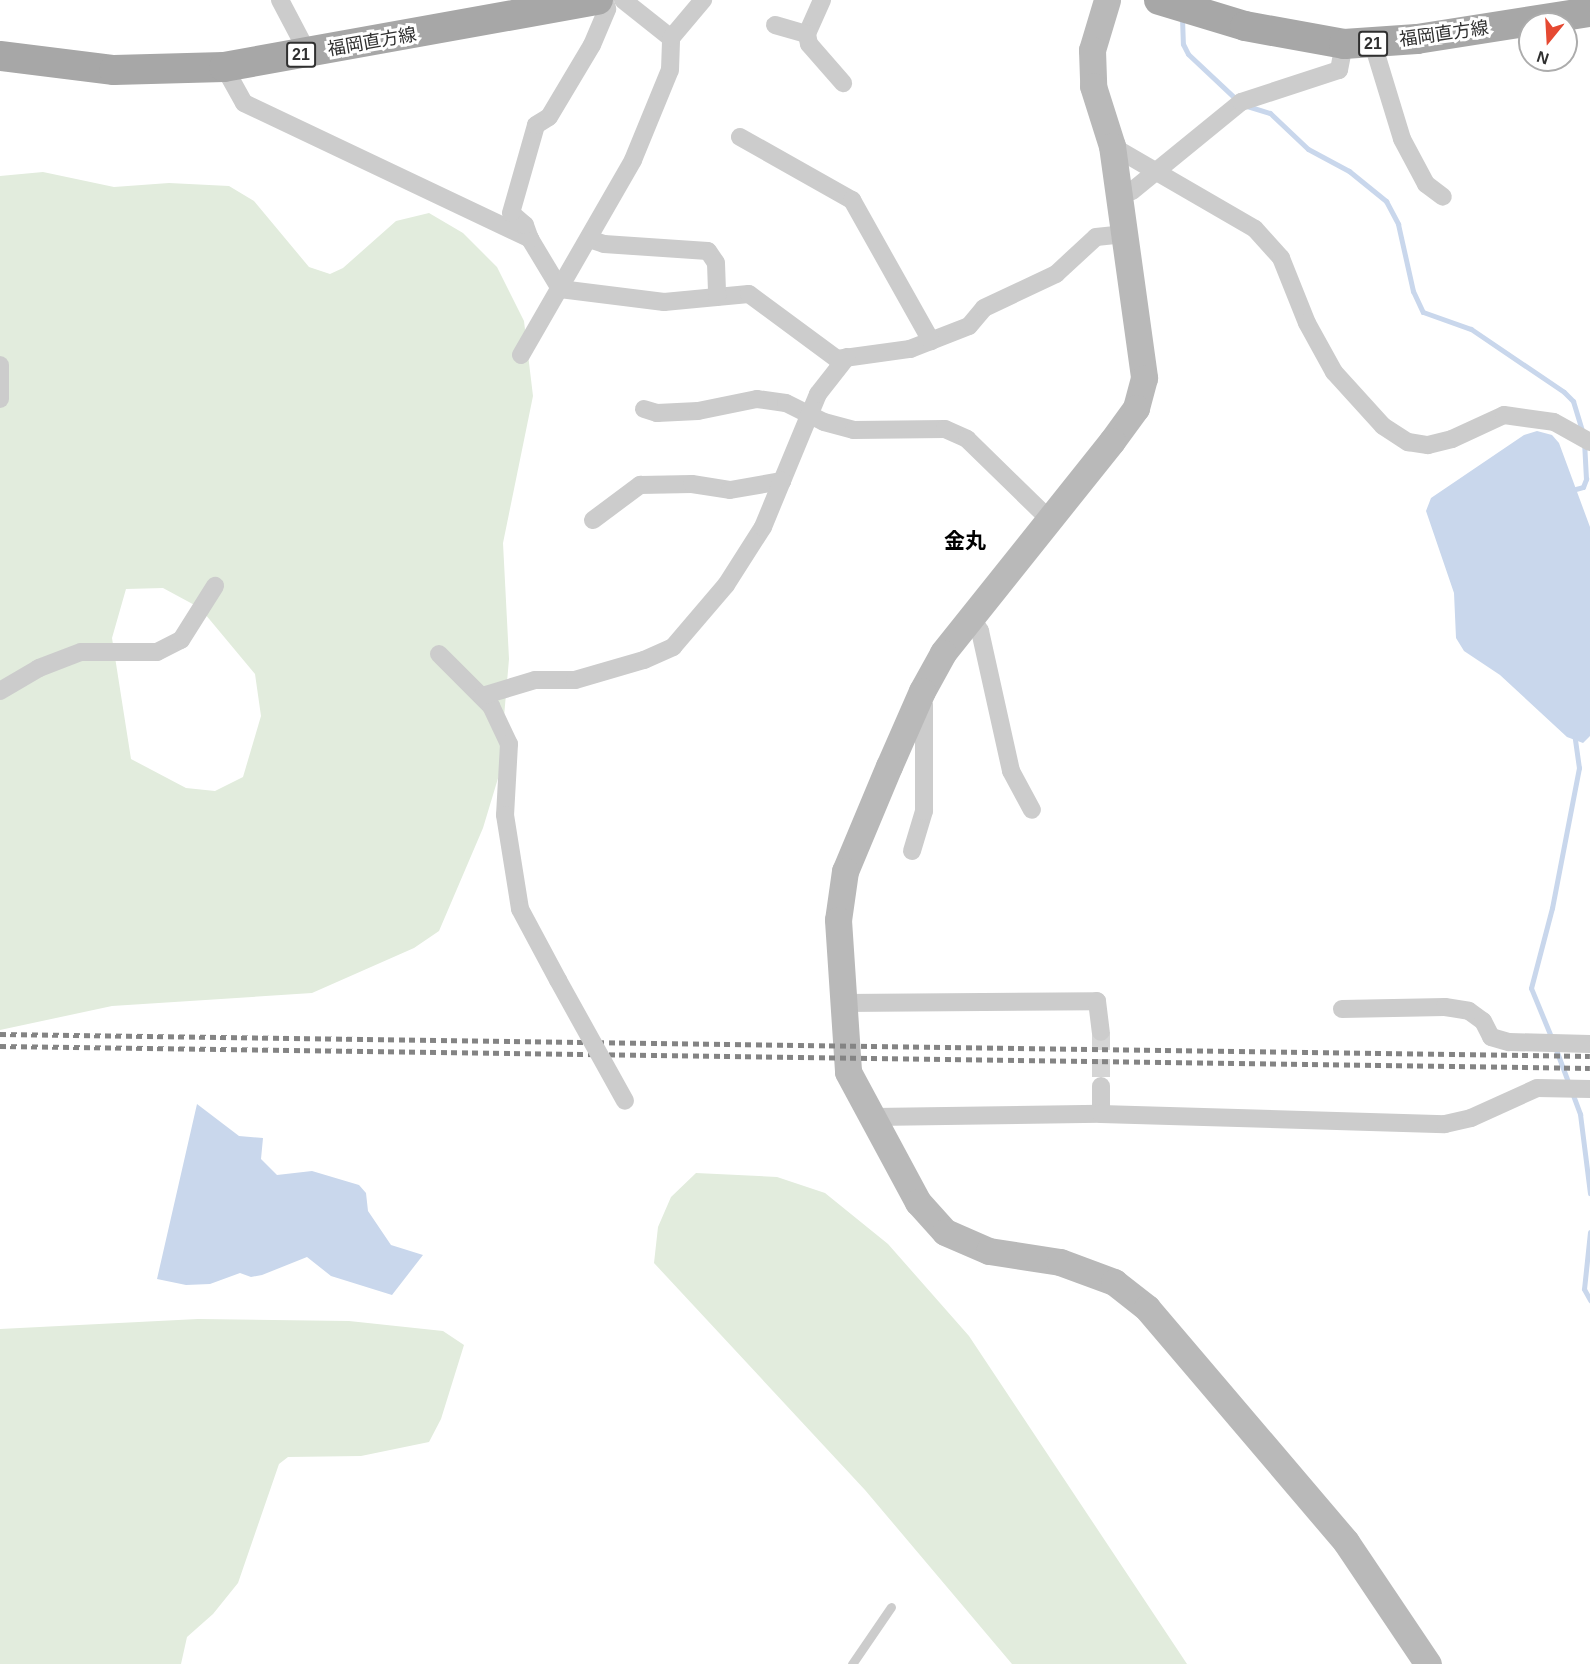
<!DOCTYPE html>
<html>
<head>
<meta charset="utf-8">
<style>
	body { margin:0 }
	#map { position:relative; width:1590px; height:1664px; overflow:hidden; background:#fff; font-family:Helvetica,"Noto Sans JP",sans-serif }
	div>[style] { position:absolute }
	.green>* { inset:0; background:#e2ecdd }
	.water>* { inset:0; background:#c9d7ec }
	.stream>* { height:5px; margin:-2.5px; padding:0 2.5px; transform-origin:2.5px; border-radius:2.5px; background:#c9d7ec }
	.street-tunnel>* { height:18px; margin-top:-9px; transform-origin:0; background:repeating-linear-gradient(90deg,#d5d5d5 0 18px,transparent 0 27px) }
	.lane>* { height:9px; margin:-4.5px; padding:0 4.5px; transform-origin:4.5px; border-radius:4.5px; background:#ccc }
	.street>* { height:18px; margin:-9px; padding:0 9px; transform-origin:9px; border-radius:9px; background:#ccc }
	.secondary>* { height:27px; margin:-13.5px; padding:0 13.5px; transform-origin:13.5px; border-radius:13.5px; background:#b9b9b9 }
	.primary>* { height:30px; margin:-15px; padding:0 15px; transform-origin:15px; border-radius:15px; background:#a7a7a7 }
	.rail>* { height:4.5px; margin-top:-2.25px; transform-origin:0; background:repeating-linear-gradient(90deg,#848484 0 6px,transparent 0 10.5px) }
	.street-bridge>* { height:18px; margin:-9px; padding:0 9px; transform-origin:9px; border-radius:9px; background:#ccc }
	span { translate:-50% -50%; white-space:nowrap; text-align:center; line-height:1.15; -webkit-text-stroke:6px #fff; paint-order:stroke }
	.shield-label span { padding:2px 4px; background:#fff; border:2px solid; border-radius:4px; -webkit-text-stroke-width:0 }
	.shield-label { font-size:16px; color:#2f2f2f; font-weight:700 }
	.street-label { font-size:18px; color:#2f2f2f }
	.quarter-label { font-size:21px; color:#000; font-weight:700 }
	.north { position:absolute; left:1518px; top:12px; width:60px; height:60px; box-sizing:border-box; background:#fff; border:2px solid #acacac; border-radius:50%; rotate:198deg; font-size:16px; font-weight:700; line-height:24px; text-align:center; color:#2f2f2f }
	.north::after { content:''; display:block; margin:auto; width:21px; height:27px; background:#e54932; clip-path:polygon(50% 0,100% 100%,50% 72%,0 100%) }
</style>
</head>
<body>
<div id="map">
	<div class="green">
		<div style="clip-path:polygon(evenodd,43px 172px,114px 187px,169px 183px,229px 186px,254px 201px,309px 267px,330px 274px,343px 268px,396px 221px,429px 213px,463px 233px,497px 267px,524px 321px,533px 396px,503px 543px,509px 659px,499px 775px,483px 828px,439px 931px,414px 948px,312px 993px,112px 1006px,0 1030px,0 176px,43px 172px,163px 588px,200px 608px,255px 674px,261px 716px,243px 777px,215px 791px,186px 788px,131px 759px,112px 638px,126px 589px,163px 588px)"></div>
		<div style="clip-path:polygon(696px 1173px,777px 1177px,825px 1193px,888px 1244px,969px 1336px,1187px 1664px,1012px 1664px,865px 1490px,654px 1263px,658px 1227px,671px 1197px)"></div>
		<div style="clip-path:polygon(198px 1319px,349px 1321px,443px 1331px,464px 1345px,441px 1419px,429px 1442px,361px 1456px,288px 1457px,279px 1464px,238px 1583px,213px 1614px,187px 1637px,181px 1664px,0 1664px,0 1329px)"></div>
	</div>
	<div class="water">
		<div style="clip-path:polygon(1537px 431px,1552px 435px,1559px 443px,1590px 527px,1590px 736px,1583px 743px,1567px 737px,1500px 675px,1464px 651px,1456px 638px,1454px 593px,1426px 511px,1431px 498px,1524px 435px)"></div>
		<div style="clip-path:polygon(197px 1104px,239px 1136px,263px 1138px,261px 1159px,277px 1175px,312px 1171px,359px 1185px,366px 1193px,368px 1211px,391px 1245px,423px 1255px,392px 1295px,331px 1276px,307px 1257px,262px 1275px,251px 1277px,240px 1273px,210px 1284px,186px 1285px,157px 1279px)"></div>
	</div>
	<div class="stream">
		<div style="left:1182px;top:18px;width:26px;rotate:88deg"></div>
		<div style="left:1183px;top:44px;width:11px;rotate:63deg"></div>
		<div style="left:1188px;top:54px;width:67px;rotate:43.2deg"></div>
		<div style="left:1247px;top:106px;width:24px;rotate:17deg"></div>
		<div style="left:1270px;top:113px;width:52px;rotate:43.5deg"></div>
		<div style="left:1308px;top:149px;width:47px;rotate:28.2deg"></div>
		<div style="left:1349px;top:171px;width:48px;rotate:39deg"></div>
		<div style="left:1386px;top:201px;width:26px;rotate:62deg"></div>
		<div style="left:1398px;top:224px;width:69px;rotate:77.4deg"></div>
		<div style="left:1413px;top:291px;width:23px;rotate:65deg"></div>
		<div style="left:1423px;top:312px;width:51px;rotate:19.5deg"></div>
		<div style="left:1471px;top:329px;width:112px;rotate:34.1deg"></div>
		<div style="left:1564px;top:392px;width:13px;rotate:45deg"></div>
		<div style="left:1573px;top:401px;width:31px;rotate:73deg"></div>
		<div style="left:1572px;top:490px;width:11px;rotate:-15deg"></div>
		<div style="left:1583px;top:487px;width:9px;rotate:-69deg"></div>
		<div style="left:1586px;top:479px;width:36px;rotate:-93deg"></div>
		<div style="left:1552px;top:1039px;width:55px;rotate:-112.4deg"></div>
		<div style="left:1531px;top:988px;width:83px;rotate:-75.3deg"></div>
		<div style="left:1552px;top:908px;width:143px;rotate:-79.1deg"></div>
		<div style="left:1579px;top:768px;width:34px;rotate:-98deg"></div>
		<div style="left:1555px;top:1047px;width:72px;rotate:69.5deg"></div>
		<div style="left:1580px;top:1114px;width:80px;rotate:82.8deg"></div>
		<div style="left:1590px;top:1232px;width:57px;rotate:96deg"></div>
		<div style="left:1584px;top:1289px;width:13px;rotate:61deg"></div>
	</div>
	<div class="street-tunnel">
		<div style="left:1101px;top:1032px;width:54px;rotate:90deg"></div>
	</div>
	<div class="lane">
		<div style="left:852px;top:1664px;width:69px;rotate:-55.6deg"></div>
	</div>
	<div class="street">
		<div style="left:280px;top:0;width:60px;rotate:62.2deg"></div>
		<div style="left:623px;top:0;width:61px;rotate:38.4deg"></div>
		<div style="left:822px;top:0;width:37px;rotate:114deg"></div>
		<div style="left:807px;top:34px;width:10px;rotate:79deg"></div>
		<div style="left:809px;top:44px;width:52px;rotate:48.9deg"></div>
		<div style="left:775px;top:25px;width:33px;rotate:16deg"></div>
		<div style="left:1373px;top:44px;width:99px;rotate:73deg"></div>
		<div style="left:1402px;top:139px;width:51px;rotate:61.9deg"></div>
		<div style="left:1426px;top:184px;width:21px;rotate:37deg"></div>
		<div style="left:224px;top:67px;width:41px;rotate:60.9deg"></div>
		<div style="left:244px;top:103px;width:317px;rotate:25.4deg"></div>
		<div style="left:530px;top:239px;width:58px;rotate:59deg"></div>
		<div style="left:560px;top:289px;width:105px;rotate:7.1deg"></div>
		<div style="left:664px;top:302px;width:85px;rotate:-5.4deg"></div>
		<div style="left:749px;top:294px;width:109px;rotate:36.5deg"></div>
		<div style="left:837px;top:359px;width:74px;rotate:-7.8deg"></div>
		<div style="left:910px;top:349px;width:63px;rotate:-21.3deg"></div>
		<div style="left:969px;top:326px;width:23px;rotate:-50deg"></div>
		<div style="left:984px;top:308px;width:80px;rotate:-25.3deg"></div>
		<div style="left:1056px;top:274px;width:54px;rotate:-42.8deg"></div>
		<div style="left:1096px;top:237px;width:29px;rotate:-6deg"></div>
		<div style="left:740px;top:137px;width:129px;rotate:29.4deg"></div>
		<div style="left:852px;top:200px;width:162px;rotate:60.7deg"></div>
		<div style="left:1112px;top:146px;width:165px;rotate:30.1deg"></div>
		<div style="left:1255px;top:229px;width:39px;rotate:48deg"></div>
		<div style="left:1281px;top:258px;width:70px;rotate:68.2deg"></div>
		<div style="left:1307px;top:323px;width:56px;rotate:61.1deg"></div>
		<div style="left:1334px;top:372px;width:73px;rotate:47.8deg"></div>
		<div style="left:1383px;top:426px;width:30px;rotate:33deg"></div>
		<div style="left:1408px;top:442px;width:20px;rotate:9deg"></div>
		<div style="left:1428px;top:445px;width:25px;rotate:-14deg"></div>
		<div style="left:1452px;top:439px;width:57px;rotate:-24.8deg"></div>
		<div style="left:1504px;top:415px;width:50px;rotate:8deg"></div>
		<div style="left:1554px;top:422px;width:41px;rotate:29.1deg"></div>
		<div style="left:1120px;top:194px;width:12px;rotate:-14deg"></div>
		<div style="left:1132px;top:191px;width:141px;rotate:-39.2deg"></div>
		<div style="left:1241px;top:102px;width:103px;rotate:-18.1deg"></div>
		<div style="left:1339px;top:70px;width:26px;rotate:-79deg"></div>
		<div style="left:530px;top:239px;width:15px;rotate:-110deg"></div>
		<div style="left:525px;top:225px;width:18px;rotate:-139deg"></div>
		<div style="left:511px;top:213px;width:91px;rotate:-74.1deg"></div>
		<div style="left:536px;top:125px;width:15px;rotate:-32deg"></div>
		<div style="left:549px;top:117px;width:84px;rotate:-59.2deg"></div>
		<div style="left:592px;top:45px;width:39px;rotate:-67deg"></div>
		<div style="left:607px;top:9px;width:9px;rotate:-103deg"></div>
		<div style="left:589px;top:239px;width:16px;rotate:18deg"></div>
		<div style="left:604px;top:244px;width:104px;rotate:3.9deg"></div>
		<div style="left:708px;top:251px;width:14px;rotate:56deg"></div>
		<div style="left:716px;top:263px;width:34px;rotate:88deg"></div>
		<div style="left:521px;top:355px;width:225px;rotate:-60.1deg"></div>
		<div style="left:633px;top:160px;width:97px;rotate:-67.7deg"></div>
		<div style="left:670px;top:70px;width:32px;rotate:-88deg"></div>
		<div style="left:671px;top:38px;width:50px;rotate:-49.9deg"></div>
		<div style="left:0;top:365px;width:34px;rotate:90deg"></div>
		<div style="left:644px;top:409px;width:14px;rotate:17deg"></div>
		<div style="left:657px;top:413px;width:41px;rotate:-2.8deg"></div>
		<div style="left:698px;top:411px;width:60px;rotate:-11.5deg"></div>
		<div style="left:757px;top:399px;width:29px;rotate:8deg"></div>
		<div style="left:786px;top:403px;width:42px;rotate:26.6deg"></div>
		<div style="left:824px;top:422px;width:31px;rotate:15deg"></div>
		<div style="left:854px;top:430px;width:91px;rotate:-0.6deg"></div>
		<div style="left:945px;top:429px;width:24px;rotate:24deg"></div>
		<div style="left:967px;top:439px;width:115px;rotate:44.3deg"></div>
		<div style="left:593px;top:520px;width:59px;rotate:-36.7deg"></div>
		<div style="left:640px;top:485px;width:52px;rotate:-1.1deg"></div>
		<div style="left:692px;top:484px;width:38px;rotate:9deg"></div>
		<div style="left:730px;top:490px;width:53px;rotate:-9.8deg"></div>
		<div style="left:782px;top:481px;width:94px;rotate:-67.5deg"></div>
		<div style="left:818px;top:394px;width:47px;rotate:-51.9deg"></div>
		<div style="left:970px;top:615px;width:19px;rotate:58deg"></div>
		<div style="left:980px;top:631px;width:143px;rotate:77.5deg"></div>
		<div style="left:1011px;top:771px;width:44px;rotate:61.7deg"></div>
		<div style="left:439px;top:654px;width:74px;rotate:45deg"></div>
		<div style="left:491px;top:706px;width:42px;rotate:64.7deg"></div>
		<div style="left:509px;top:744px;width:71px;rotate:93.2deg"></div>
		<div style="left:505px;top:815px;width:95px;rotate:80.9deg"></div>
		<div style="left:520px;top:909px;width:81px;rotate:61.8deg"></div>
		<div style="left:0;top:691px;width:45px;rotate:-30.5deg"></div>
		<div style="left:39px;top:668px;width:45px;rotate:-20.9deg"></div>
		<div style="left:81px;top:652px;width:76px"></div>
		<div style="left:157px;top:652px;width:27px;rotate:-27deg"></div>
		<div style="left:181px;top:640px;width:64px;rotate:-57.8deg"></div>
		<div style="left:482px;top:696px;width:55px;rotate:-16.8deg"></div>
		<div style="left:535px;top:680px;width:40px"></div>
		<div style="left:575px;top:680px;width:72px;rotate:-16.2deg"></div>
		<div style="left:644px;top:660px;width:32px;rotate:-24deg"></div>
		<div style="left:673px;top:647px;width:82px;rotate:-49.5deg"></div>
		<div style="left:726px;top:585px;width:69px;rotate:-57.5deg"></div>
		<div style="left:763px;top:527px;width:50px;rotate:-67.6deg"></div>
		<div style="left:912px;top:851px;width:42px;rotate:-73.3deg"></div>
		<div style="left:924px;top:811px;width:105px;rotate:-90deg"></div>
		<div style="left:924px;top:706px;width:8px;rotate:-135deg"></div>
		<div style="left:842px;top:1003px;width:255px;rotate:-0.4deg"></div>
		<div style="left:1097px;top:1001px;width:31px;rotate:83deg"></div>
		<div style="left:1342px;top:1009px;width:103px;rotate:-1.1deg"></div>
		<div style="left:1445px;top:1007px;width:24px;rotate:9deg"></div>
		<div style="left:1469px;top:1011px;width:17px;rotate:36deg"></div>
		<div style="left:1483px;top:1021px;width:18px;rotate:63deg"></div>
		<div style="left:1491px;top:1037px;width:19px;rotate:16deg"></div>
		<div style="left:1509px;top:1042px;width:81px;rotate:1.4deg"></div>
		<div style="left:1101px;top:1114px;width:28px;rotate:-90deg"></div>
		<div style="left:874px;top:1117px;width:227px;rotate:-0.8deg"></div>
		<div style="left:1101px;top:1114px;width:344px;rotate:1.7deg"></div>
		<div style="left:1445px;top:1124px;width:27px;rotate:-13deg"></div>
		<div style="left:1471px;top:1118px;width:72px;rotate:-24.4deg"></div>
		<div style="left:1537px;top:1088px;width:53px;rotate:1.1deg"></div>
	</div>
	<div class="secondary">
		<div style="left:1107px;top:0;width:52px;rotate:106.7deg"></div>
		<div style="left:1092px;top:50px;width:36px;rotate:88deg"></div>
		<div style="left:1093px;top:86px;width:63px;rotate:72.4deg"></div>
		<div style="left:1112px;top:146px;width:234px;rotate:82.1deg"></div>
		<div style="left:1144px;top:378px;width:31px;rotate:105deg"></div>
		<div style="left:1136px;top:408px;width:41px;rotate:126deg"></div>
		<div style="left:1112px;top:441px;width:271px;rotate:128.6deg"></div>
		<div style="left:943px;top:653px;width:43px;rotate:118.9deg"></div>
		<div style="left:922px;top:691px;width:82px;rotate:113.7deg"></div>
		<div style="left:889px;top:766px;width:114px;rotate:112.7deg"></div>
		<div style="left:845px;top:871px;width:49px;rotate:98.1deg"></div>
		<div style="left:838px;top:920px;width:152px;rotate:86.2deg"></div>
		<div style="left:848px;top:1072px;width:148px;rotate:61.7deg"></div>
		<div style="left:918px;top:1202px;width:40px;rotate:48deg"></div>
		<div style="left:945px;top:1232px;width:48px;rotate:23.4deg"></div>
		<div style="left:989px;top:1251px;width:72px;rotate:8.8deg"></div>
		<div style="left:1060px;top:1262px;width:58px;rotate:20.3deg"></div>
		<div style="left:1114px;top:1282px;width:42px;rotate:38.2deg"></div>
		<div style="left:1147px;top:1308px;width:307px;rotate:49.6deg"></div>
		<div style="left:1346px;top:1542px;width:147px;rotate:56.1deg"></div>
	</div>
	<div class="primary">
		<div style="left:1159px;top:0;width:90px;rotate:16.8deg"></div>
		<div style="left:1245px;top:26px;width:101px;rotate:10.3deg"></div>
		<div style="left:1344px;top:44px;width:73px;rotate:-3.9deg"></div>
		<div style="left:1417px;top:39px;width:175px;rotate:-8.9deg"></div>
		<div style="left:0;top:56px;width:115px;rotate:7deg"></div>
		<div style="left:114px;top:70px;width:110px;rotate:-1.6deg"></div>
		<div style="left:224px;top:67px;width:380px;rotate:-10.2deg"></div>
	</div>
	<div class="rail">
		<div style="left:0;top:1034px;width:1590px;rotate:0.79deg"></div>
		<div style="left:0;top:1046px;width:1590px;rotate:0.79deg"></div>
	</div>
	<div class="street-bridge">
		<div style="left:558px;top:980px;width:138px;rotate:61deg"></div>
	</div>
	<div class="shield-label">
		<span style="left:1373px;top:44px">21</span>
		<span style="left:301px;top:55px">21</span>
	</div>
	<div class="street-label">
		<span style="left:1444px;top:34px;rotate:-8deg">福岡直方線</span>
		<span style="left:372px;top:42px;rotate:-10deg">福岡直方線</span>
	</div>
	<div class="quarter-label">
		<span style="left:965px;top:541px">金丸</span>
	</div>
	<div class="north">N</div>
</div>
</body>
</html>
